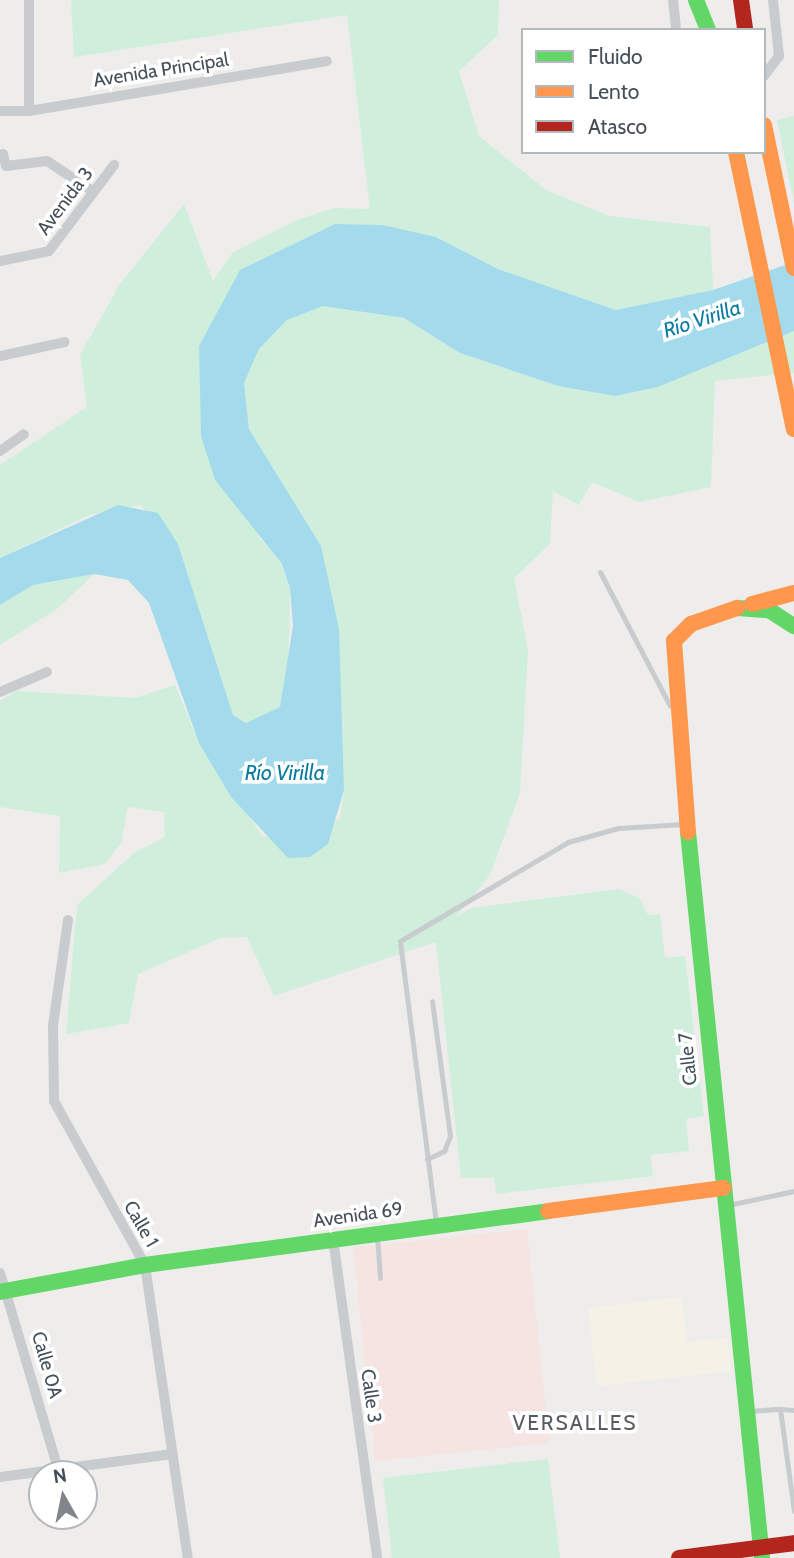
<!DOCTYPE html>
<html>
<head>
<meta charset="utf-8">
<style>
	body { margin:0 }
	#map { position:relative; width:794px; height:1558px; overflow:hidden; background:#eeedec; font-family:Cabin,sans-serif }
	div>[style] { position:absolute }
	.commercial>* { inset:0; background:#f6f1e7 }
	.medical>* { inset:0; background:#f5e4e2; transform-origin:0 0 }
	.green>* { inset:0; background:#d0eedc }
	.water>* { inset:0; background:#a4dbec }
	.lane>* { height:5px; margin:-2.5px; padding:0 2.5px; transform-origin:2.5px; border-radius:2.5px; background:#c9ccce }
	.street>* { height:10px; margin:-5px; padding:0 5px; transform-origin:5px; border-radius:5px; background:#c9ccce }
	.fast>* { height:16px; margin:-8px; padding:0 8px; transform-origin:8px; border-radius:8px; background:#63d668 }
	.slow>* { height:16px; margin:-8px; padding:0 8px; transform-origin:8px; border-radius:8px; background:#ff974d }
	.jam>* { height:16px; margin:-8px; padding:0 8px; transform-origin:8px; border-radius:8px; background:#b3261e }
	span { translate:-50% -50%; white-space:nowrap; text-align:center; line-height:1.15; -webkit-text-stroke:7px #fff; paint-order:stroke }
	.street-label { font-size:19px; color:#444f59 }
	.water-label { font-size:21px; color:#0a7ba0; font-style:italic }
	.neighbourhood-label { font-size:21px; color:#585c61; letter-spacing:2px }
	.legend { position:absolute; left:521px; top:28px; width:245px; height:126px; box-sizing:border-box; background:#fff; border:2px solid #b4b9bd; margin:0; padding:9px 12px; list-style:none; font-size:21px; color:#444f59 }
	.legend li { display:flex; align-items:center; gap:14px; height:35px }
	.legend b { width:35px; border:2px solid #b4b9bd }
	.north { position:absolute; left:28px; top:1460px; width:70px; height:70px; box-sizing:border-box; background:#fff; border:2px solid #b4b9bd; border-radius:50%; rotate:351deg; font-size:19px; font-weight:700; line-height:28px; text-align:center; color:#444f59 }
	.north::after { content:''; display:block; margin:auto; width:24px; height:32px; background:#80868c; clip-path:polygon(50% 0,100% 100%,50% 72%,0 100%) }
</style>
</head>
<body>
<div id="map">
	<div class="commercial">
		<div style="clip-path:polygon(682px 1297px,687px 1342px,727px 1338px,731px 1371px,597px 1386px,588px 1308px)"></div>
	</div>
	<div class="medical">
		<div style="left:527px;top:1229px;width:215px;height:175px;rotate:84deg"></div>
	</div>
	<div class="green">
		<div style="clip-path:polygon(71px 0,499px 0,498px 35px,459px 71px,479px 136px,546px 190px,609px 216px,710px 227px,713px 290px,672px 300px,616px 310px,498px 269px,436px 237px,199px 346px,258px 536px,282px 564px,290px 588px,288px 678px,280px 707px,267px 719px,246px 723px,233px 715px,178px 544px,140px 505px,89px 515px,0 558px,0 465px,87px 407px,80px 355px,120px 284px,184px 204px,213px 281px,233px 252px,297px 220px,334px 208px,370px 209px,347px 15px,74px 57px)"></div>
		<div style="clip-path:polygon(794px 116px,794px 203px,777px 120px)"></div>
		<div style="clip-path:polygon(323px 306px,404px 318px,460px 353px,558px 386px,615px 396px,658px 387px,794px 331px,794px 373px,715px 381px,711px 487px,639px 502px,592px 482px,579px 505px,553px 491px,550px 544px,514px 578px,528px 650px,520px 793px,490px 875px,456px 917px,471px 908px,619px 889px,639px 898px,648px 915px,660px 914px,665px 958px,685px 956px,704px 1116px,686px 1119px,689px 1151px,650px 1155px,653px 1176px,496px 1194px,494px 1178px,461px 1178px,436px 942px,274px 996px,247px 937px,220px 938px,138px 974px,129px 1023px,66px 1034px,77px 905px,135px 852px,165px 837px,164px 812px,128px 807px,121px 843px,105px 864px,59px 873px,60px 816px,0 807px,0 701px,16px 691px,135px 698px,175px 685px,199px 743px,263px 837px,340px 819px,344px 790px,321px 546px,249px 429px,244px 383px,259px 349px,287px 320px)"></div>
		<div style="clip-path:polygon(94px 574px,57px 609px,0 645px,0 605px,33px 585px)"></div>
		<div style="clip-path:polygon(548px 1459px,560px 1558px,392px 1558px,383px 1478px)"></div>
	</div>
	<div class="water">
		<div style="clip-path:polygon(335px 224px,382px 225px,436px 237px,498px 269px,616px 310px,713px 290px,794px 262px,794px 331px,658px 387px,615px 396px,558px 386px,460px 353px,404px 318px,323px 306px,287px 320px,259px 349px,244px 383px,249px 429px,321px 546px,339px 629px,344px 790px,328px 844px,310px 857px,288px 858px,231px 797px,199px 743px,149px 603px,128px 580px,94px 574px,33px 585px,0 605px,0 558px,118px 505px,158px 513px,178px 544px,233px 715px,246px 723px,280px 707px,293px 626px,290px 588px,282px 564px,215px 480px,201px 436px,199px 346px,240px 270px)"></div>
	</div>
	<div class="lane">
		<div style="left:600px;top:572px;width:151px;rotate:62.4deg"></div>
		<div style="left:427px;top:1159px;width:19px;rotate:-25deg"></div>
		<div style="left:444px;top:1151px;width:16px;rotate:-68deg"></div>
		<div style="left:450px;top:1136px;width:136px;rotate:-97.6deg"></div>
		<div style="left:728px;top:1205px;width:67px;rotate:-12deg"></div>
		<div style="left:436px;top:1223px;width:284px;rotate:-97.3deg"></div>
		<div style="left:400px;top:941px;width:195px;rotate:-30.5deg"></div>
		<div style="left:568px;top:842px;width:52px;rotate:-15.6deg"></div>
		<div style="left:618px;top:828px;width:66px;rotate:-3.5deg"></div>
		<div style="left:377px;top:1236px;width:42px;rotate:85.9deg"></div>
		<div style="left:794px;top:1410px;width:14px;rotate:-176deg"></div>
		<div style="left:780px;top:1409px;width:103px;rotate:82.2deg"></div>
		<div style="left:749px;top:1411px;width:31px;rotate:-4deg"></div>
	</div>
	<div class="street">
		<div style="left:673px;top:0;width:30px;rotate:84deg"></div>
		<div style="left:764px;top:76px;width:25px;rotate:-53deg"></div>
		<div style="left:779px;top:56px;width:56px;rotate:-96.1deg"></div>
		<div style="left:0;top:111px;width:29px"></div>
		<div style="left:29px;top:111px;width:302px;rotate:-9.5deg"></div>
		<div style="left:29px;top:111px;width:111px;rotate:-90deg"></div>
		<div style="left:3px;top:154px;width:12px;rotate:76deg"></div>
		<div style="left:6px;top:166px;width:41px;rotate:-7deg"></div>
		<div style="left:47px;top:161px;width:56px;rotate:33.4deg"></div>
		<div style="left:0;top:261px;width:50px;rotate:-11.5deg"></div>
		<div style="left:49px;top:251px;width:108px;rotate:-52.9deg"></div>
		<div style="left:0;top:356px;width:66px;rotate:-12.2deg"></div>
		<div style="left:0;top:451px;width:29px;rotate:-35deg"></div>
		<div style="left:0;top:692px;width:51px;rotate:-23.1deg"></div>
		<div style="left:68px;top:920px;width:106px;rotate:98.1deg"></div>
		<div style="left:53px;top:1025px;width:76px;rotate:89.2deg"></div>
		<div style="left:54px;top:1101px;width:188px;rotate:61deg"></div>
		<div style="left:145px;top:1265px;width:296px;rotate:81.7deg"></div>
		<div style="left:333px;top:1239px;width:322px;rotate:82.1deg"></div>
		<div style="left:0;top:1273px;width:204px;rotate:73.5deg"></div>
		<div style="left:0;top:1477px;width:174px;rotate:-7.6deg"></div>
	</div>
	<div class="fast">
		<div style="left:696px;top:0;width:32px;rotate:68deg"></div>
		<div style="left:737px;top:608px;width:32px;rotate:4deg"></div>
		<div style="left:769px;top:610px;width:30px;rotate:33deg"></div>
		<div style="left:688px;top:832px;width:730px;rotate:84.18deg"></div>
		<div style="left:0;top:1292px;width:147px;rotate:-10.5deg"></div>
		<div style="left:145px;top:1265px;width:407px;rotate:-7.6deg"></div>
	</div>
	<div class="slow">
		<div style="left:764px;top:125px;width:146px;rotate:78.2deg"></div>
		<div style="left:736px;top:152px;width:283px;rotate:78.2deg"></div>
		<div style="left:752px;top:604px;width:43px;rotate:-14.7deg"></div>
		<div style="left:688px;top:832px;width:192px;rotate:-94.2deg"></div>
		<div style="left:674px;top:641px;width:24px;rotate:-45deg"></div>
		<div style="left:691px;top:624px;width:49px;rotate:-19.2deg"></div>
		<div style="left:548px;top:1211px;width:177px;rotate:-7.5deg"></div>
	</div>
	<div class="jam">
		<div style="left:741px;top:0;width:30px;rotate:82deg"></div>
		<div style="left:679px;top:1558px;width:116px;rotate:-7.4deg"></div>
	</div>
	<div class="street-label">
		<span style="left:161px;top:70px;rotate:-9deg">Avenida Principal</span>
		<span style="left:65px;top:201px;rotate:-53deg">Avenida 3</span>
		<span style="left:688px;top:1059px;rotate:-96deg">Calle 7</span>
		<span style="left:358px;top:1215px;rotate:-8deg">Avenida 69</span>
		<span style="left:141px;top:1224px;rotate:60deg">Calle 1</span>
		<span style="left:47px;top:1365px;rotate:74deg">Calle 0A</span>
		<span style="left:371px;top:1396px;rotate:82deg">Calle 3</span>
	</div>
	<div class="water-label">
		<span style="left:702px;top:319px;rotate:-18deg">Río Virilla</span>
		<span style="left:285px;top:773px">Río Virilla</span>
	</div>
	<div class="neighbourhood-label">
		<span style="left:575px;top:1423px">VERSALLES</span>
	</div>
	<ul class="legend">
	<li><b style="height:9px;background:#63d668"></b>Fluido</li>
	<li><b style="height:9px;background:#ff974d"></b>Lento</li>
	<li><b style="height:9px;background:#b3261e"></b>Atasco</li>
	</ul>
	<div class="north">N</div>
</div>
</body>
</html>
